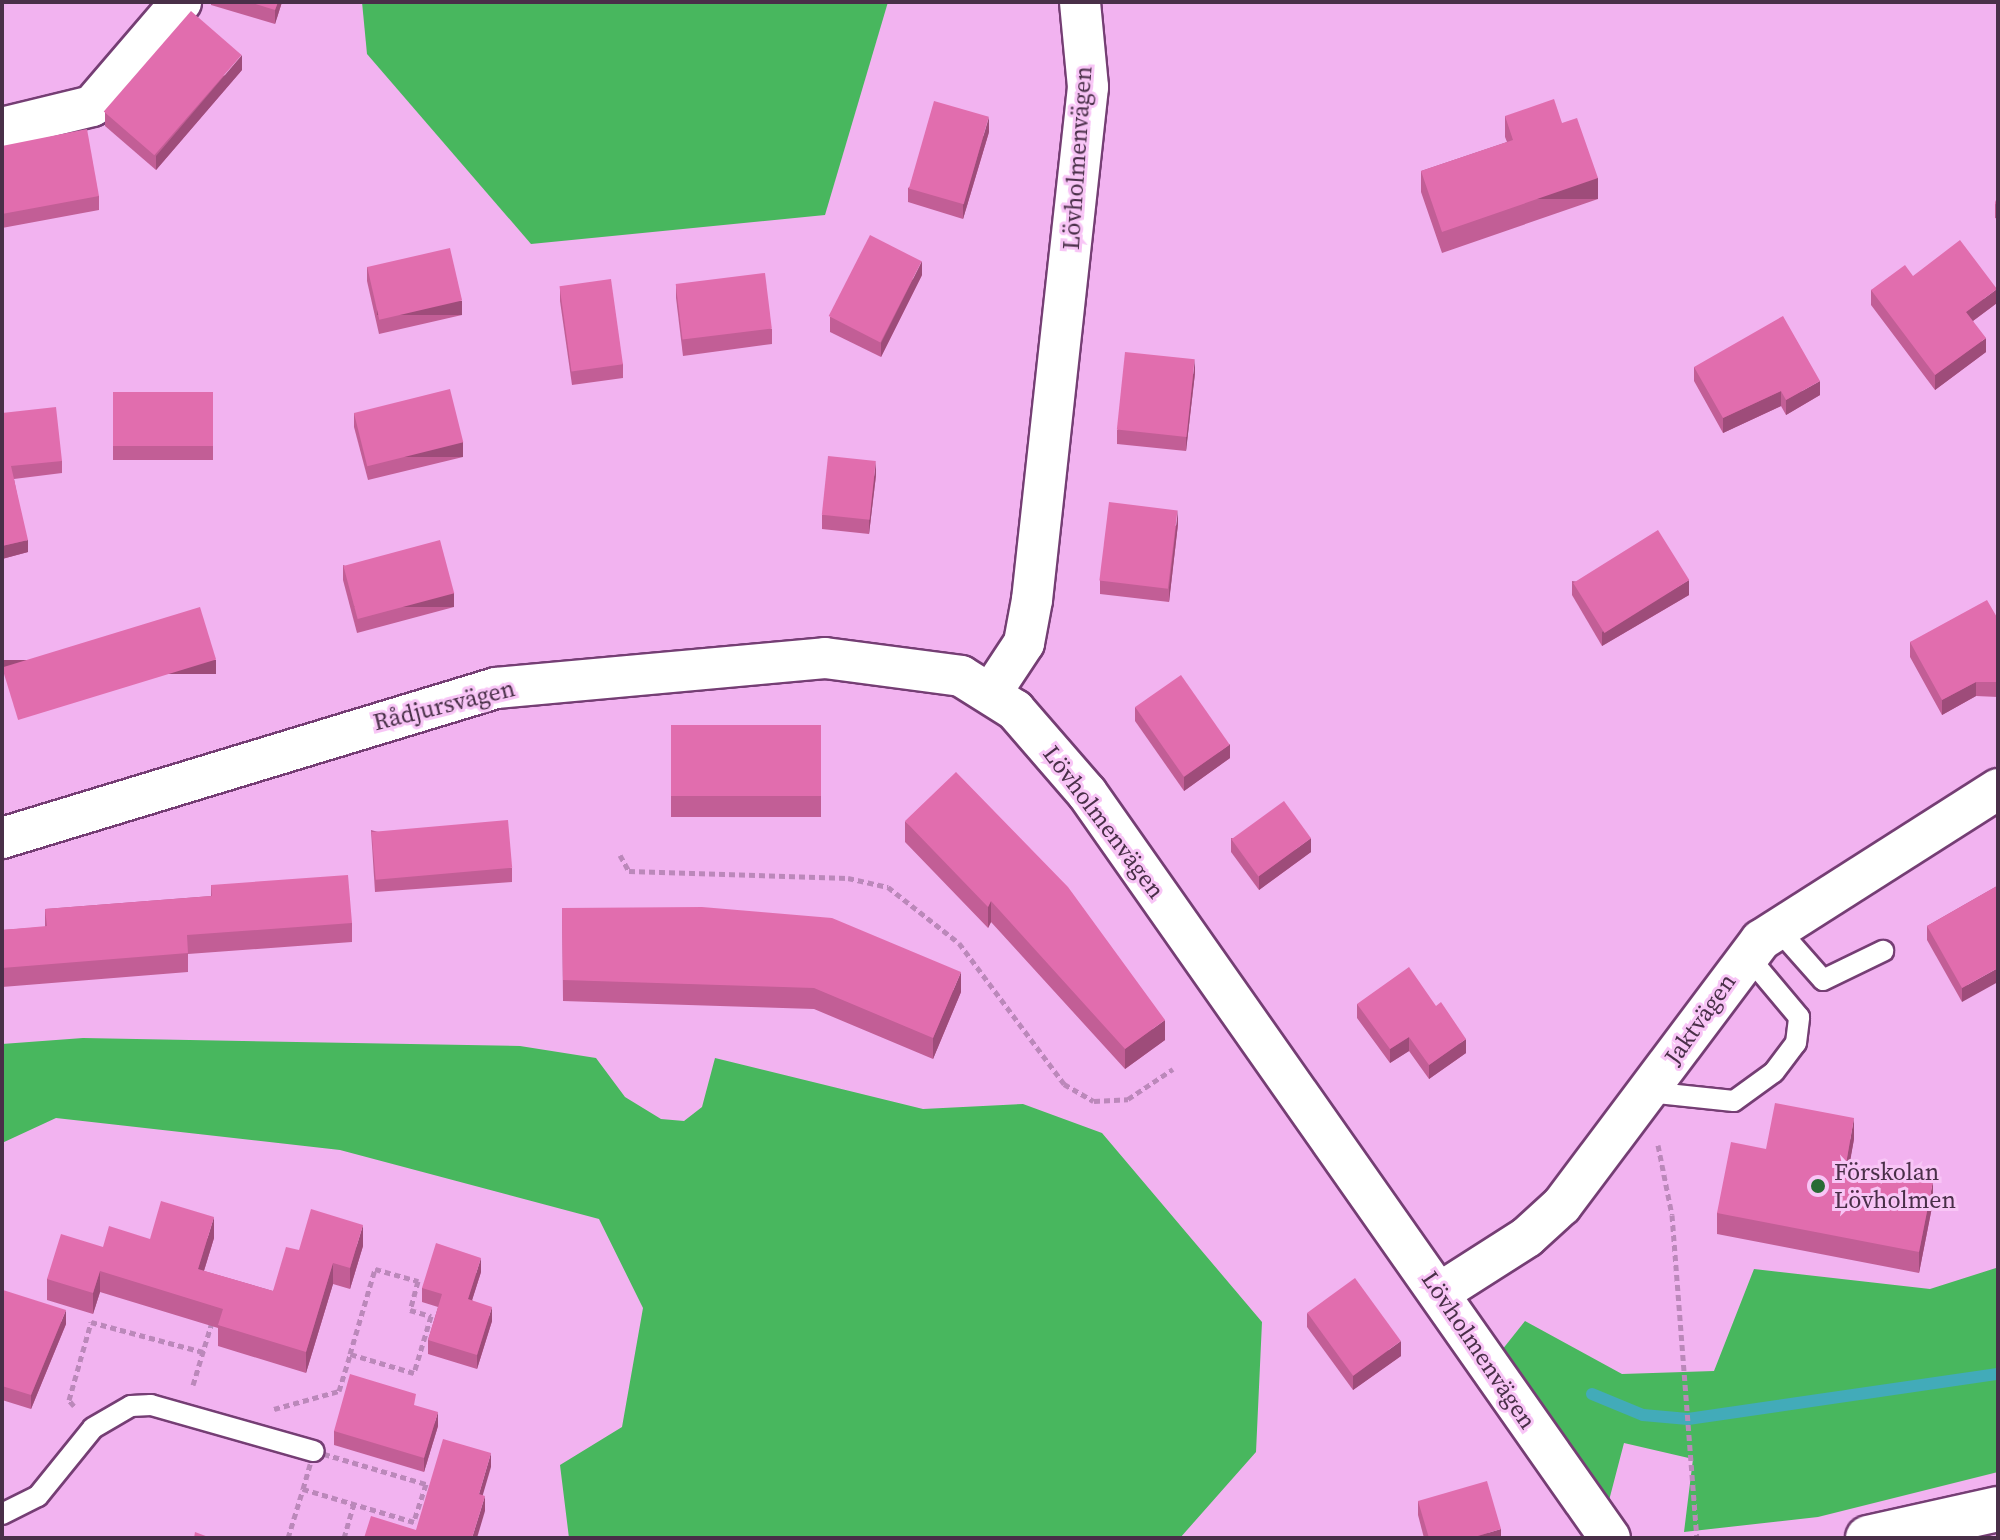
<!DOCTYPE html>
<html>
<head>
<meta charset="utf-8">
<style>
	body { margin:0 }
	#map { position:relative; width:2000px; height:1540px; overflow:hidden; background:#f2b3f0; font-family:"Source Serif 4",serif }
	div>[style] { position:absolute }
	.forest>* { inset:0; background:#48b75e }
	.stream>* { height:12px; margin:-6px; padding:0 6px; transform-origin:6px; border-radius:6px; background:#42abb9 }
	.path>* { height:5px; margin-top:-2.5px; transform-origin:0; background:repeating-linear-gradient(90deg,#bb88ba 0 6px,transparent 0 10px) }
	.roads { filter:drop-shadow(2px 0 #753e74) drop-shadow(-2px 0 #753e74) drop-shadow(0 2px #753e74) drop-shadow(0 -2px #753e74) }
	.service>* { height:20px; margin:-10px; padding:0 10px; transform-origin:10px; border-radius:10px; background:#fff }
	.minor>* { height:40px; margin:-20px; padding:0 20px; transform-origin:20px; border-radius:20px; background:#fff }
	.tertiary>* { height:44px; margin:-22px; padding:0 22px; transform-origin:22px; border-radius:22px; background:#fff }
	.wall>* { inset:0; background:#c25e96; transform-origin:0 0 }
	.shaded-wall>* { inset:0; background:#9e4c7a; transform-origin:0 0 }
	.building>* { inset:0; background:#e16dae; transform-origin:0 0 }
	.dots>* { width:22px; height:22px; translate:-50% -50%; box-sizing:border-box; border:4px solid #f8c5f6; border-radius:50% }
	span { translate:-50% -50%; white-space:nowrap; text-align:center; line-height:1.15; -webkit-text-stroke:6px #f8c5f6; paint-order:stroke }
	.street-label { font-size:24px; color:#492f48 }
	.poi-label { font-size:24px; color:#492f48 }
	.left { translate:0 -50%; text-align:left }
	.frame { position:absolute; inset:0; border:4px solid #492f48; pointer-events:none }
</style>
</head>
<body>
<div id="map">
	<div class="forest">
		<div style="clip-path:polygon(362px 2px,888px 2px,825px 215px,531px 244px,367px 54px)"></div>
		<div style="clip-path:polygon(83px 1038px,520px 1046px,596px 1058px,625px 1097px,661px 1119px,684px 1121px,702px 1107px,715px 1058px,923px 1109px,1023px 1104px,1102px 1133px,1262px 1322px,1256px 1452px,1180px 1538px,569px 1538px,560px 1465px,622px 1427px,643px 1308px,599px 1219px,340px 1150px,56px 1118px,2px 1143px,2px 1044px)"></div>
		<div style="clip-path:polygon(1998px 1255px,1998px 1472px,1818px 1517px,1684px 1532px,1693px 1459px,1624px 1443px,1606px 1512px,1498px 1355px,1525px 1321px,1622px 1374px,1714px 1371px,1754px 1269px,1930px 1289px,1996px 1268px)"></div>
	</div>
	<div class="stream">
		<div style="left:1592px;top:1394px;width:55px;rotate:22.4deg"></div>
		<div style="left:1643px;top:1415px;width:45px;rotate:5.1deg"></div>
		<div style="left:1688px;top:1419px;width:313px;rotate:-8.3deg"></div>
	</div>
	<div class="path">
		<div style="left:620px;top:855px;width:18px;rotate:61deg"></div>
		<div style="left:629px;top:871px;width:219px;rotate:1.8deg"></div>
		<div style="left:848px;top:878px;width:41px;rotate:12.7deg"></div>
		<div style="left:888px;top:887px;width:90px;rotate:38.3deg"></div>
		<div style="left:959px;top:943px;width:176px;rotate:53.3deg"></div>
		<div style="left:1064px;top:1084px;width:34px;rotate:30deg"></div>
		<div style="left:1094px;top:1101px;width:34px;rotate:-3deg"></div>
		<div style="left:1128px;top:1099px;width:54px;rotate:-33.7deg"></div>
		<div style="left:1658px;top:1145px;width:71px;rotate:78.7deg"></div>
		<div style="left:1672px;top:1215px;width:324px;rotate:85.6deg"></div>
		<div style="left:193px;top:1385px;width:66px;rotate:-73.2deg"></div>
		<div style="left:74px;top:1406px;width:8px;rotate:-130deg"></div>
		<div style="left:69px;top:1400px;width:81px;rotate:-74.2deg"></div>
		<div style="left:91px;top:1322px;width:116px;rotate:15deg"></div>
		<div style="left:274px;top:1409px;width:67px;rotate:-15.5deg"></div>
		<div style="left:339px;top:1391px;width:39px;rotate:-73deg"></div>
		<div style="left:350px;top:1354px;width:89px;rotate:-73.6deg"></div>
		<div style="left:375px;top:1269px;width:45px;rotate:15.6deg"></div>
		<div style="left:418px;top:1281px;width:30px;rotate:105deg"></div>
		<div style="left:410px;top:1310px;width:22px;rotate:16deg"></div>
		<div style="left:431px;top:1316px;width:59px;rotate:106.6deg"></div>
		<div style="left:414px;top:1373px;width:67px;rotate:-163.5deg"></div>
		<div style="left:314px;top:1451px;width:117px;rotate:16.4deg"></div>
		<div style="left:426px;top:1484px;width:40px;rotate:108deg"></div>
		<div style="left:414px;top:1522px;width:116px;rotate:-163.4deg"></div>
		<div style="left:303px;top:1489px;width:40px;rotate:-74deg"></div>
		<div style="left:288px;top:1538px;width:51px;rotate:-73deg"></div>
		<div style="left:344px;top:1538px;width:35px;rotate:-74deg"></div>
	</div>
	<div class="roads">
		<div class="service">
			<div style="left:1777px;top:928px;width:69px;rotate:48.5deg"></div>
			<div style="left:1823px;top:980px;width:67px;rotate:-25.8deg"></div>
			<div style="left:1648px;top:1092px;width:86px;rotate:6deg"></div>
			<div style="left:1734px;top:1101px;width:49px;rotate:-35.9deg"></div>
			<div style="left:1774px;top:1072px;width:36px;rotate:-53deg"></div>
			<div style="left:1796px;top:1043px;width:26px;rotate:-83deg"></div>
			<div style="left:1799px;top:1017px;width:81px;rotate:-130deg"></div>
			<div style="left:2px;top:1514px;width:40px;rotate:-26.6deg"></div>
			<div style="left:38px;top:1496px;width:87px;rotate:-51deg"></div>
			<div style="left:93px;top:1428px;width:44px;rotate:-30.1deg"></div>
			<div style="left:131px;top:1406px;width:20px;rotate:-3deg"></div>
			<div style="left:151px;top:1405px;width:169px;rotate:15.8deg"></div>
		</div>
		<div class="minor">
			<div style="left:2px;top:128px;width:93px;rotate:-13.7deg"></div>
			<div style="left:92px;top:106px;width:137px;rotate:-49.4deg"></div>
			<div style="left:991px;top:693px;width:60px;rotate:-56.6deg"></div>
			<div style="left:1024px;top:643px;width:44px;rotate:-79.5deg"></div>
			<div style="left:1032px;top:600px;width:516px;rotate:-83.77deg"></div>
			<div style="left:1088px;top:87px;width:85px;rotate:-95.4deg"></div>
			<div style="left:2px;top:838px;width:516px;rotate:-16.89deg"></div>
			<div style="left:496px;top:688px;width:330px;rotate:-5.2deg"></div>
			<div style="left:825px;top:658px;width:137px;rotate:7.5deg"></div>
			<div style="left:961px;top:676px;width:64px;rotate:32.2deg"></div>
			<div style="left:1015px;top:710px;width:110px;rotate:49.1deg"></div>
			<div style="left:1087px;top:793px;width:910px;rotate:54.93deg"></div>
			<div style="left:1441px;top:1292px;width:102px;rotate:-32.6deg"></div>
			<div style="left:1527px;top:1237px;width:47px;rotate:-42.4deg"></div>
			<div style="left:1562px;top:1205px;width:331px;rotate:-53.1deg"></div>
			<div style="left:1761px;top:940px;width:281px;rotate:-32.5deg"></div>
		</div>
		<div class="tertiary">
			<div style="left:1868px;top:1538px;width:133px;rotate:-12.6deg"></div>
		</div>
	</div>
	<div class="wall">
		<div style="clip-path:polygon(211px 2px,282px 2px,275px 24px,211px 5px)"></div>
		<div style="clip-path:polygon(242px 70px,156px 170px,105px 126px,105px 112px)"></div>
		<div style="clip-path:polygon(1505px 116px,1562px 123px,1598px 199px,1442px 253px,1421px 192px,1421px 171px,1507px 142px,1505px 137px)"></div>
		<div style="clip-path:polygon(989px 132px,963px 219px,908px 202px,908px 188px)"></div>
		<div style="clip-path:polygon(2px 146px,99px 196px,99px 210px,2px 228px)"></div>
		<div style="clip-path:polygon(1998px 192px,1998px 219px,1995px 218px,1995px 204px)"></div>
		<div style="clip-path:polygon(367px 267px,462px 315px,379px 334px,367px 281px)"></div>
		<div style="clip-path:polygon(922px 275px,881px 357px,830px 332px,830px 317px)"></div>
		<div style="clip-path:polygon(1913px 276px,1997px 303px,1973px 321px,1986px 352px,1935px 390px,1871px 305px,1871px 290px)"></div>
		<div style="clip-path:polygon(676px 284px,772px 329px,772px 344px,683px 356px,676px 298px)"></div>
		<div style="clip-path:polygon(560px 287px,623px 364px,623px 378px,572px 385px,560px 301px)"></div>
		<div style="clip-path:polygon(1694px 367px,1820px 395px,1786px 415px,1781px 406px,1723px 433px,1694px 381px)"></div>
		<div style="clip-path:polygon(1195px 373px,1186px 451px,1117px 444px,1117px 430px)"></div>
		<div style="left:113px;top:392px;width:100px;height:68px"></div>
		<div style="clip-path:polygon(2px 413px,62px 461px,62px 473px,14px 479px,28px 552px,2px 559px)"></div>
		<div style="clip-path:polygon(354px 413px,463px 457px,368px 480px,354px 427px)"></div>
		<div style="clip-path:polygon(876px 475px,869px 534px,822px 529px,822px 515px)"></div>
		<div style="clip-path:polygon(1178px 524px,1169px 602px,1100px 594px,1100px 580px)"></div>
		<div style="clip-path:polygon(343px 565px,454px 607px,357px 633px,343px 580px)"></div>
		<div style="clip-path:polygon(1572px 581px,1689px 595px,1602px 646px,1572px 595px)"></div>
		<div style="clip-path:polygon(1998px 619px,1998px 697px,1976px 696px,1942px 715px,1910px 657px,1910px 642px)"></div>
		<div style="clip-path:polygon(1135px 707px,1230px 758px,1184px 791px,1135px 721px)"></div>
		<div style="left:671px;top:725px;width:150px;height:92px"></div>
		<div style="clip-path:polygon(905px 821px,1165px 1040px,1125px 1069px,991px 922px,988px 928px,905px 842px)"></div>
		<div style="clip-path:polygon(371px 830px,512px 868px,512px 882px,375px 892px)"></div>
		<div style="clip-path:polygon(1231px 838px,1311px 852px,1259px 890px,1231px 852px)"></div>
		<div style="clip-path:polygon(211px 885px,352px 923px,352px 942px,188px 954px,188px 972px,2px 987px,2px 930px,45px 927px,45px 909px,211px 896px)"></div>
		<div style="clip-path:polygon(1997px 886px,1962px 1002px,1927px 940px,1927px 926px)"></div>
		<div style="clip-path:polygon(562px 908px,961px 992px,933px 1059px,814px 1009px,563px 1001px)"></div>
		<div style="clip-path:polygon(1357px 1004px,1436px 1006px,1466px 1053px,1429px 1079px,1409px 1051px,1390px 1063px,1357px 1018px)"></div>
		<div style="clip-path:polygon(1854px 1139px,1849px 1165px,1933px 1202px,1919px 1273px,1717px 1234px,1717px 1213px,1766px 1149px)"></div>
		<div style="clip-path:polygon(214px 1238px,204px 1271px,273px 1291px,299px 1250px,363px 1246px,350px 1289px,333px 1284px,306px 1373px,218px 1346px,218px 1328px,100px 1292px,93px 1314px,47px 1300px,47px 1279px,103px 1247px,150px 1239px)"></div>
		<div style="clip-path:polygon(481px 1272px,472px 1300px,492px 1321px,477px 1369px,428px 1354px,428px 1340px,438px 1307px,422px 1302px,422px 1288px)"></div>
		<div style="clip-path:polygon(2px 1293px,66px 1324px,31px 1409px,2px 1400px)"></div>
		<div style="clip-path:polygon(1307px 1313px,1401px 1356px,1353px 1390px,1307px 1327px)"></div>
		<div style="clip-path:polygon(416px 1406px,438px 1426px,424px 1472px,334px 1445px,334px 1431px)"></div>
		<div style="clip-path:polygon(1418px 1501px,1501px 1538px,1424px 1538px,1418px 1515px)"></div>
	</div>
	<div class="shaded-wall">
		<div style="clip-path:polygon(278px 2px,282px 2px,275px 24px,275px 10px)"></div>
		<div style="clip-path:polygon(242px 55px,242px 70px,156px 170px,156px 156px)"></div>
		<div style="clip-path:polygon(989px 117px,989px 132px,963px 219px,963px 205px)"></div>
		<div style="left:1598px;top:178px;width:21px;height:165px;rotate:90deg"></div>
		<div style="clip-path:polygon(922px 261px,922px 275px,881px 357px,881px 343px)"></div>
		<div style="clip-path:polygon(1997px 289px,1997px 303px,1966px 326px,1966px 312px)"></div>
		<div style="left:462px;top:301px;width:14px;height:85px;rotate:90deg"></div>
		<div style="clip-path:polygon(1986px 338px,1986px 352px,1935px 390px,1935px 375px)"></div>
		<div style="clip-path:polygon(1195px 359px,1195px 373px,1186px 451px,1186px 437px)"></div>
		<div style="clip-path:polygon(1820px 381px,1820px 395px,1786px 415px,1786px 400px)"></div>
		<div style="clip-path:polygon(1781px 391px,1781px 406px,1723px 433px,1723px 418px)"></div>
		<div style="left:463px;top:442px;width:15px;height:98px;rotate:90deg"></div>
		<div style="clip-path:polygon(876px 461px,876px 475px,869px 534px,869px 520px)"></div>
		<div style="clip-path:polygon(1178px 510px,1178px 524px,1169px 602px,1169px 588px)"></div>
		<div style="clip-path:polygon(28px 540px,28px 552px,2px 559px,2px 546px)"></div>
		<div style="clip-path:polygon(1689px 580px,1689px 595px,1602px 646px,1602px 632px)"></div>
		<div style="left:454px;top:593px;width:14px;height:100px;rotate:90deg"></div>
		<div style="left:216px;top:660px;width:14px;height:224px;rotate:90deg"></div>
		<div style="clip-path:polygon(1976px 682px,1976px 696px,1942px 715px,1942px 700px)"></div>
		<div style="clip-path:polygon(1230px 744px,1230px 758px,1184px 791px,1184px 777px)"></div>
		<div style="clip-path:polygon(1311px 838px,1311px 852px,1259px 890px,1259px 876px)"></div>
		<div style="clip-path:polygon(991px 901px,991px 922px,988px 928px,988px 907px)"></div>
		<div style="clip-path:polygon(1998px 968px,1998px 982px,1962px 1002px,1962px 988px)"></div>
		<div style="clip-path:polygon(961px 972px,961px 992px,933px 1059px,933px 1038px)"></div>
		<div style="clip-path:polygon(1165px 1020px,1165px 1040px,1125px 1069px,1125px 1049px)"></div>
		<div style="clip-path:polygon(1409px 1037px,1409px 1051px,1390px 1063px,1390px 1049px)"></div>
		<div style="clip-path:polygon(1466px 1039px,1466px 1053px,1429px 1079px,1429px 1065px)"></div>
		<div style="clip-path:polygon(1854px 1118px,1854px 1139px,1846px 1185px,1846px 1164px)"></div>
		<div style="clip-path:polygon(1933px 1181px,1933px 1202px,1919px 1273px,1919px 1252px)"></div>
		<div style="clip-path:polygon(214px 1217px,214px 1238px,198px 1290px,198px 1269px)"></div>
		<div style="clip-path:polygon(363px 1225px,363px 1246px,350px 1289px,350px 1268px)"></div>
		<div style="clip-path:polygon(481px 1258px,481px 1272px,468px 1313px,468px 1299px)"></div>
		<div style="clip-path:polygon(333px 1263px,333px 1284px,306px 1373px,306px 1352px)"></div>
		<div style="clip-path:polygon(100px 1271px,100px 1292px,93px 1314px,93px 1293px)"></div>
		<div style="clip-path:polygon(492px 1307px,492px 1321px,477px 1369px,477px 1355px)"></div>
		<div style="clip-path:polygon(66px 1310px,66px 1324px,31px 1409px,31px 1395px)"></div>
		<div style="clip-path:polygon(1401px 1341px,1401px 1356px,1353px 1390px,1353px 1376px)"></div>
		<div style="clip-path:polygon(438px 1412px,438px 1426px,424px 1472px,424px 1458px)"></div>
		<div style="clip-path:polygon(491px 1453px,491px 1467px,479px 1508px,479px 1494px)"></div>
		<div style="clip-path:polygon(485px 1496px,485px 1511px,477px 1538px,472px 1538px)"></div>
		<div style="clip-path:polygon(1501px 1529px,1501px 1538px,1471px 1538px)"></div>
	</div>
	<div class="building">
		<div style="clip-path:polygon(249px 2px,278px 2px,275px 10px)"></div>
		<div style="left:191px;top:11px;width:67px;height:133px;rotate:41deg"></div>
		<div style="clip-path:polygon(1554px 99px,1562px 123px,1577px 118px,1598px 178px,1442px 232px,1421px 171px,1513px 140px,1505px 116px)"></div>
		<div style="left:934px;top:101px;width:57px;height:91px;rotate:16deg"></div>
		<div style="clip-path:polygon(87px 129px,99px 196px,2px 214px,2px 146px)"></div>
		<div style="clip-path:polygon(1998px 192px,1998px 205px,1995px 204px)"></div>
		<div style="left:870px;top:235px;width:58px;height:91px;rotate:27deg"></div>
		<div style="clip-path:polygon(1960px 240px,1997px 289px,1966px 312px,1986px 338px,1935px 375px,1871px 290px,1905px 265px,1913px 276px)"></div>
		<div style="left:450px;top:248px;width:54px;height:85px;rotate:77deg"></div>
		<div style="left:765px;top:273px;width:56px;height:90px;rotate:83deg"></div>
		<div style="left:611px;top:279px;width:86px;height:52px;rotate:82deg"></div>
		<div style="clip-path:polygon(1783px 316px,1820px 381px,1786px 400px,1781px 391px,1723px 418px,1694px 367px)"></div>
		<div style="left:1125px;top:352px;width:70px;height:78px;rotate:6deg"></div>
		<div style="left:450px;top:389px;width:55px;height:99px;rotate:76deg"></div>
		<div style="left:113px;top:392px;width:100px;height:54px"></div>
		<div style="clip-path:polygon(56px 407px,62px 461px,11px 466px,28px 540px,2px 546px,2px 413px)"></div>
		<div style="left:828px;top:456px;width:48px;height:59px;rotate:6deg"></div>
		<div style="left:1109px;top:502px;width:69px;height:79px;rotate:7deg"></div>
		<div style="left:1658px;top:530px;width:59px;height:100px;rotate:58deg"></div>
		<div style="left:440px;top:540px;width:55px;height:100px;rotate:75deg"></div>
		<div style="clip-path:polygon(1987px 600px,1998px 619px,1998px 682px,1976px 682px,1942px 700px,1910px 642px)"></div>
		<div style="left:200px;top:607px;width:55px;height:207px;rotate:73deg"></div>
		<div style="left:1181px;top:675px;width:85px;height:56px;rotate:55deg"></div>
		<div style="left:671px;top:725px;width:150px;height:71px"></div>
		<div style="clip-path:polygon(956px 772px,1068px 887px,1165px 1020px,1125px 1049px,991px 901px,988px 907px,905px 821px)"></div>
		<div style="left:1284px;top:801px;width:46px;height:65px;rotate:54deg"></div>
		<div style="left:508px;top:820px;width:48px;height:137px;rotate:85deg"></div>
		<div style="clip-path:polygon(348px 875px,352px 923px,187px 935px,188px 953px,2px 968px,2px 930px,47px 926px,45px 909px,212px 896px,211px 885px)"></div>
		<div style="clip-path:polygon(1997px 886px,1998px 968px,1962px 988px,1927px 926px)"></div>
		<div style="clip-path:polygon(702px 907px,832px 918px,961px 972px,933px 1038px,814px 988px,563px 980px,562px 908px)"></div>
		<div style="clip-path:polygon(1409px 967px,1436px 1006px,1441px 1002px,1466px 1039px,1429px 1065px,1409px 1037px,1390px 1049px,1357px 1004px)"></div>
		<div style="clip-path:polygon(1775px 1103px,1854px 1118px,1846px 1164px,1933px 1181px,1919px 1252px,1717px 1213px,1731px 1142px,1766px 1149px)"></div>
		<div style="clip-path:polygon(161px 1201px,214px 1217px,198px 1269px,273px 1291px,286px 1247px,299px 1250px,311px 1209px,363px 1225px,350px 1268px,333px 1263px,306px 1352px,218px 1325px,223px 1309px,100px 1271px,93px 1293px,47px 1279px,61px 1234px,103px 1247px,109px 1226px,150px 1239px)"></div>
		<div style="clip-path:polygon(436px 1243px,481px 1258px,468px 1299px,492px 1307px,477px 1355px,428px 1340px,442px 1294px,422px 1288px)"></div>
		<div style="left:1355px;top:1278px;width:78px;height:59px;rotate:54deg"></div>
		<div style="clip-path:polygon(3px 1290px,66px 1310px,31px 1395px,2px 1386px)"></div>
		<div style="clip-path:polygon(350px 1374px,416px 1394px,414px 1405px,438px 1412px,424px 1458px,334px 1431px)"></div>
		<div style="clip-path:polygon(443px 1439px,491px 1453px,479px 1494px,485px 1496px,472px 1538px,452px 1538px,448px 1537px,448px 1538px,364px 1538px,371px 1516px,416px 1530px)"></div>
		<div style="clip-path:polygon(1487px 1481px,1501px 1529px,1471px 1538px,1429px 1538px,1418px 1501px)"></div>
		<div style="clip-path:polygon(195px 1532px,211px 1538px,194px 1538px)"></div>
	</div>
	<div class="dots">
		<div style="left:1818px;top:1186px;background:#296b35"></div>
	</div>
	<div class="street-label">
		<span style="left:1077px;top:158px;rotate:-86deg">Lövholmenvägen</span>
		<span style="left:444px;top:705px;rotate:-14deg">Rådjursvägen</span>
		<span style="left:1104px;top:822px;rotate:53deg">Lövholmenvägen</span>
		<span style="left:1700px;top:1019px;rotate:-55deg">Jaktvägen</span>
		<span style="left:1479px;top:1350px;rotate:56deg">Lövholmenvägen</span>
	</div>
	<div class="poi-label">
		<span class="left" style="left:1834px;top:1186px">Förskolan<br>Lövholmen</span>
	</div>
	<div class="frame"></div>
</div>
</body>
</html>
